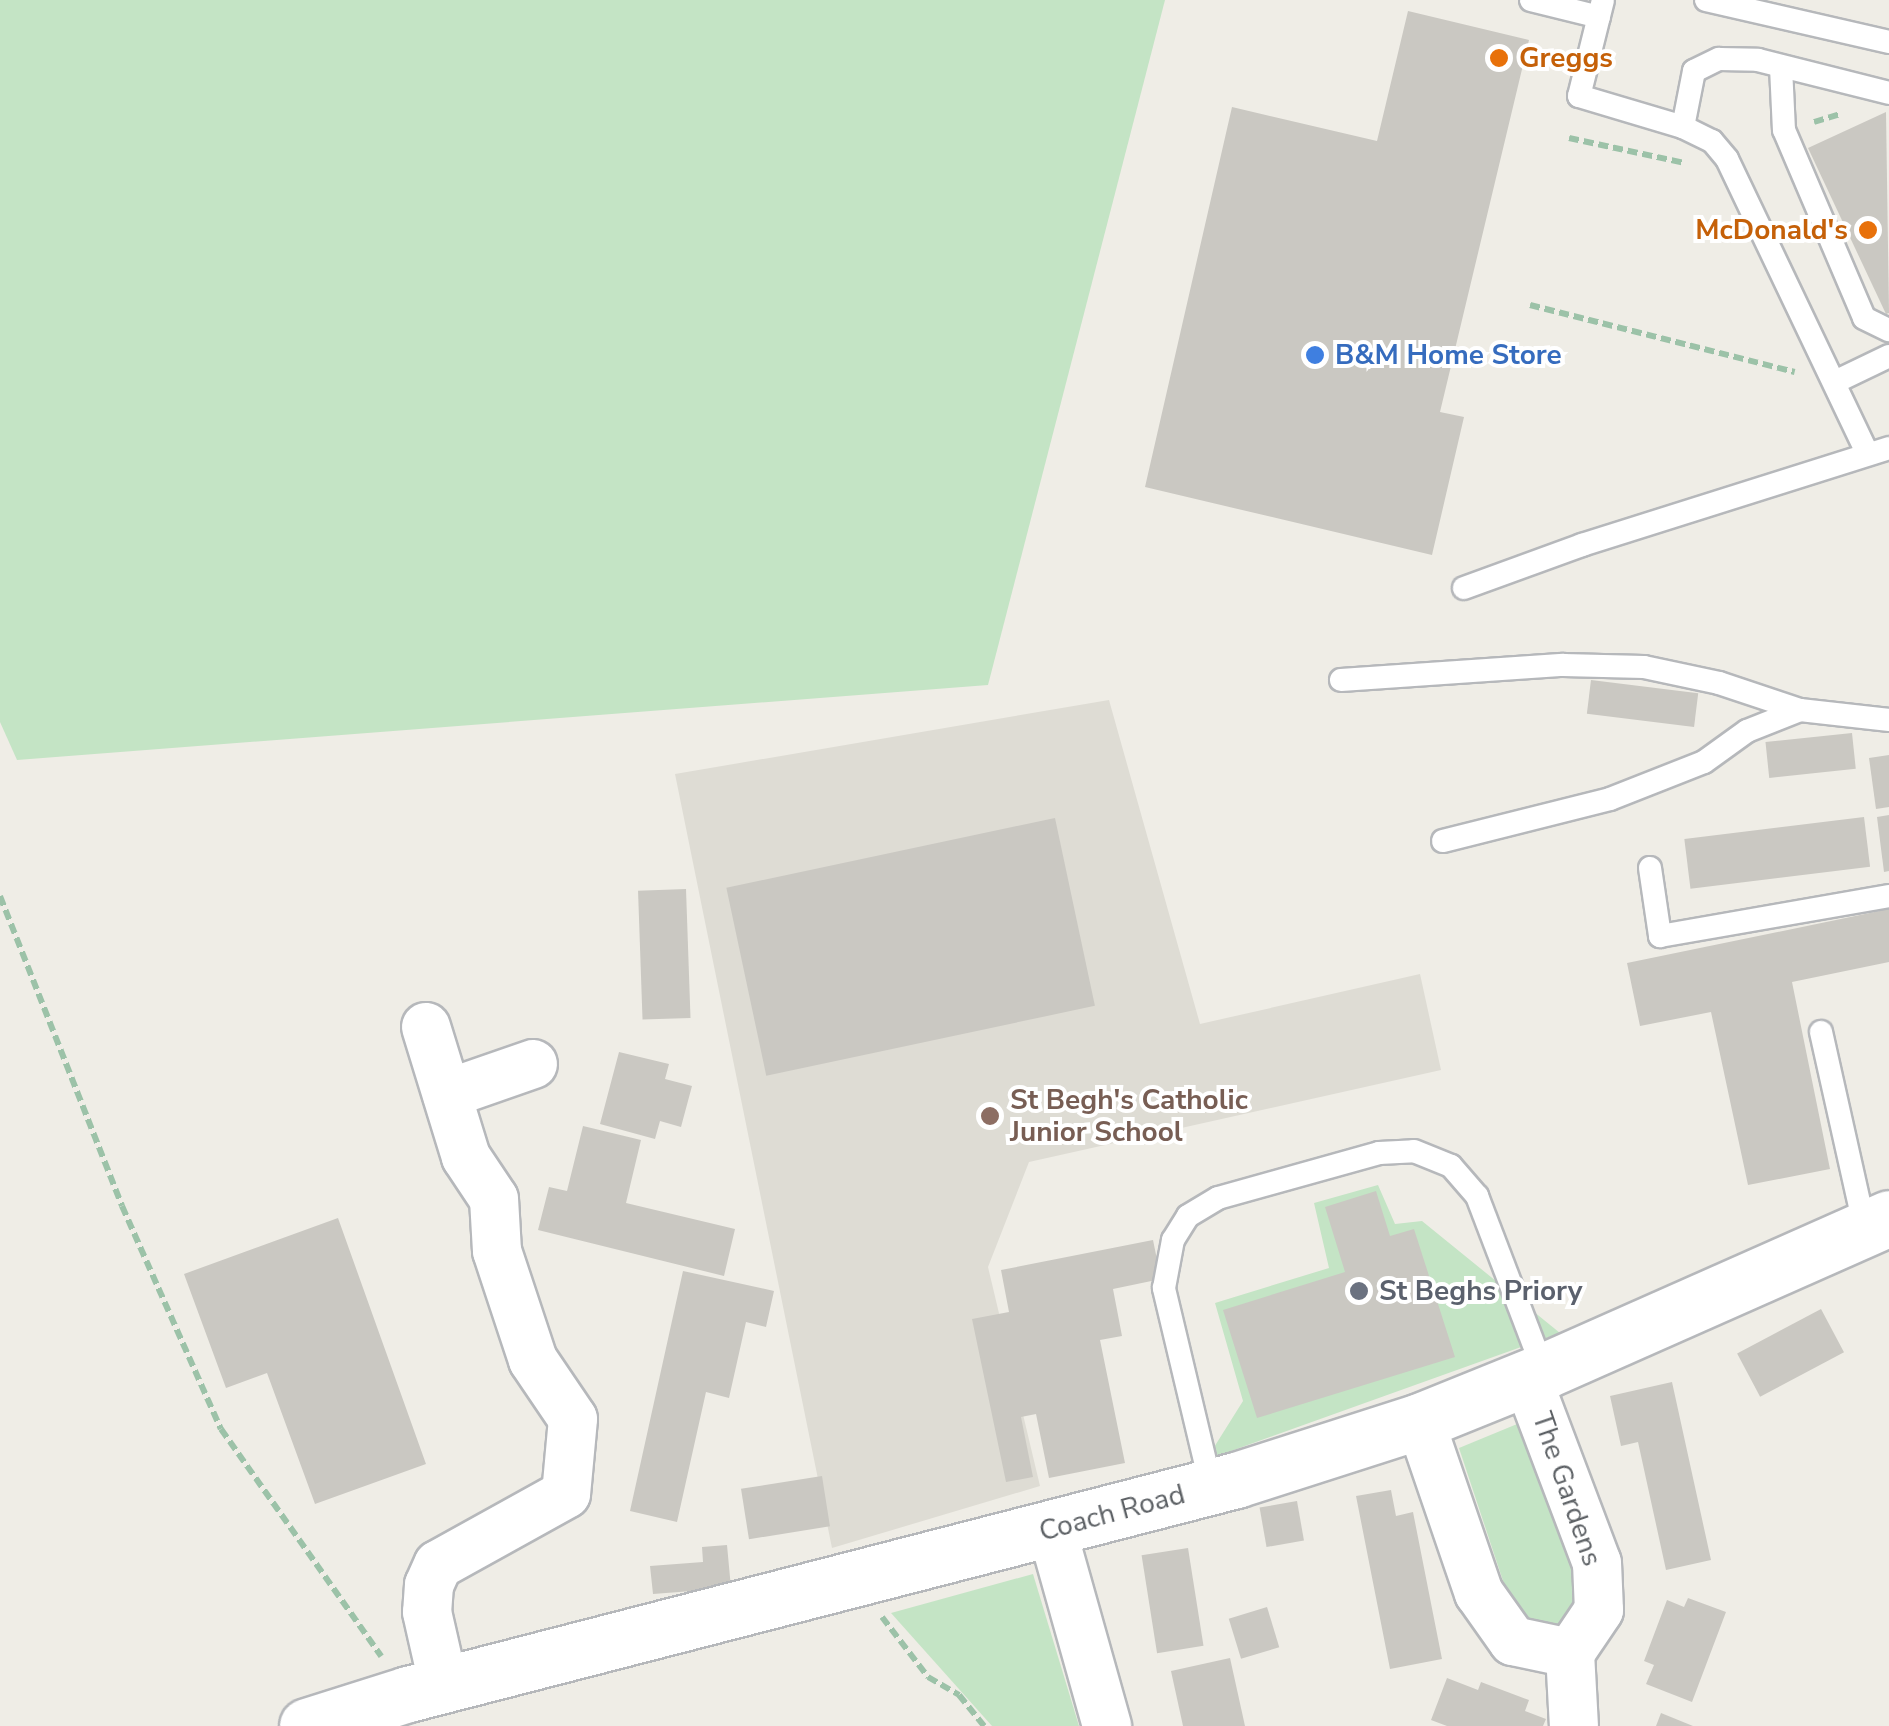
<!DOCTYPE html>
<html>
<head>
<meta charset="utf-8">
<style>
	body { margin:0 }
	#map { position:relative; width:1889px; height:1726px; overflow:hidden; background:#efede6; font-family:"Nunito Sans",sans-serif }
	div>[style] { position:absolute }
	.education>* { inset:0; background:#dedcd4 }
	.green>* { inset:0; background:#c4e4c5 }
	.building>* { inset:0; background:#cac8c2; transform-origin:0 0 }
	.path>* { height:6px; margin-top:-3px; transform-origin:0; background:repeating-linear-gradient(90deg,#9cc2a8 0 10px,transparent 0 15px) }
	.roads { filter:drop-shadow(2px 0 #b6b8bb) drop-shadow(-2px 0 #b6b8bb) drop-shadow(0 2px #b6b8bb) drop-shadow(0 -2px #b6b8bb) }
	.lane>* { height:22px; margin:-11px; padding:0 11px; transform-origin:11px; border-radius:11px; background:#fff }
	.street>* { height:48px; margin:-24px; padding:0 24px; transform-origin:24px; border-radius:24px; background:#fff }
	.secondary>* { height:55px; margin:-27.5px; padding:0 27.5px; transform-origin:27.5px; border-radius:27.5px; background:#fff }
	.dots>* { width:28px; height:28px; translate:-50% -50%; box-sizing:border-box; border:5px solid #fff; border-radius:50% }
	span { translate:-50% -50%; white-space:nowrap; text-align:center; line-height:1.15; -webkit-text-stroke:8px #fff; paint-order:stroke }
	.food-label { font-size:28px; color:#c56008; font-weight:700 }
	.left { translate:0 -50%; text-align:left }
	.right { translate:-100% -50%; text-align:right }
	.shop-label { font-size:28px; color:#366cbe; font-weight:700 }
	.education-label { font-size:28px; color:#785e54; font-weight:700 }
	.worship-label { font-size:28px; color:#5b616d; font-weight:700 }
	.street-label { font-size:28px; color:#5d6165 }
</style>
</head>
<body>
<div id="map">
	<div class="education">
		<div style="clip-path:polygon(1109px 700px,1200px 1024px,1420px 974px,1441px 1070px,1029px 1162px,988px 1267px,1040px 1486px,832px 1548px,675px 774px)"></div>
	</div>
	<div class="green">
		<div style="clip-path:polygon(0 0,1165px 0,988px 685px,17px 760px,0 722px)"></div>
		<div style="clip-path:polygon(1378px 1185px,1395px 1224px,1422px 1221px,1560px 1333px,1206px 1460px,1243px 1401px,1215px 1303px,1329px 1268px,1314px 1203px)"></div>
		<div style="clip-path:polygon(1522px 1422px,1584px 1588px,1561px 1637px,1534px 1632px,1512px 1608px,1459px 1448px)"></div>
		<div style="clip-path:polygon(1033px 1574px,1079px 1726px,992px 1726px,891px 1613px)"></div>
	</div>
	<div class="building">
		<div style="clip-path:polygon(1408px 11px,1529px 40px,1440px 412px,1464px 417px,1432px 555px,1145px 487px,1232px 107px,1377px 141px)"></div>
		<div style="clip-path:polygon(1886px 112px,1889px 313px,1886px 314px,1808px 148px)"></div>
		<div style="left:1591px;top:680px;width:108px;height:34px;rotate:7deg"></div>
		<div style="left:1852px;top:733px;width:36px;height:87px;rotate:84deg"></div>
		<div style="clip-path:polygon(1889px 755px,1889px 807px,1876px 809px,1869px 758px)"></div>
		<div style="clip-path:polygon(1889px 815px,1889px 871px,1884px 872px,1877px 817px)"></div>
		<div style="left:1864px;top:817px;width:50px;height:181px;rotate:83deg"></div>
		<div style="left:1055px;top:818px;width:192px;height:336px;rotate:78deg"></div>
		<div style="left:686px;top:889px;width:129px;height:48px;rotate:88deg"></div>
		<div style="clip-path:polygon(1889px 909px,1889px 962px,1792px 982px,1830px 1169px,1748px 1185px,1711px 1012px,1640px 1026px,1627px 963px)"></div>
		<div style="clip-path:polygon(619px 1052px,669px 1064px,665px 1079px,692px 1086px,681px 1127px,660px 1121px,655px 1139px,600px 1124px)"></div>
		<div style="clip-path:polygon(583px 1126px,641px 1140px,626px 1203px,735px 1229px,724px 1276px,538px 1230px,549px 1187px,567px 1191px)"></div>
		<div style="clip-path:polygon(1376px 1191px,1390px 1236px,1414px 1229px,1455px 1357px,1257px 1418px,1223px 1310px,1345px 1272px,1325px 1207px)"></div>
		<div style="clip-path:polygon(338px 1218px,426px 1464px,315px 1504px,267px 1373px,226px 1388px,184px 1274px)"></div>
		<div style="clip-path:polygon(1153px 1240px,1161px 1279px,1113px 1289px,1122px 1336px,1100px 1340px,1125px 1463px,1049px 1478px,1036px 1414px,1021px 1417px,1033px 1477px,1006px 1482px,972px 1319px,1009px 1312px,1001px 1270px)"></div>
		<div style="clip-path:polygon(683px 1271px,774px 1291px,766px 1327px,746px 1322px,729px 1398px,706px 1392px,677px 1522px,630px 1511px)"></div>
		<div style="left:1821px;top:1309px;width:49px;height:95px;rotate:62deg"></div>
		<div style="clip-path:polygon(1672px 1382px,1711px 1560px,1666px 1570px,1638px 1442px,1621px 1446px,1610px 1396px)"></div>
		<div style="left:822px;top:1476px;width:51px;height:82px;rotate:81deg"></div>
		<div style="clip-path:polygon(1391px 1490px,1396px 1516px,1413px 1512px,1442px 1659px,1390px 1669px,1356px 1496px)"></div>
		<div style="left:1297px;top:1501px;width:40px;height:38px;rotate:80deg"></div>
		<div style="clip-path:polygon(727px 1545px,731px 1588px,653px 1594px,650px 1566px,703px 1562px,702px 1547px)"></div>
		<div style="left:1188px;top:1548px;width:99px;height:47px;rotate:81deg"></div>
		<div style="clip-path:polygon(1688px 1598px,1726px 1612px,1692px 1702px,1646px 1684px,1654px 1665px,1644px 1661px,1667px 1600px,1684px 1607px)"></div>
		<div style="left:1267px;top:1607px;width:42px;height:40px;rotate:73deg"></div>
		<div style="clip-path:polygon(1230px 1658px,1245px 1726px,1183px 1726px,1171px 1671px)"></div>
		<div style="clip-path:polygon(1447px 1678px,1478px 1690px,1481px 1682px,1529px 1700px,1525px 1711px,1546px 1719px,1543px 1726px,1447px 1726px,1431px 1720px)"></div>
		<div style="clip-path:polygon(1661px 1713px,1693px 1726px,1656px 1726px)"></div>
	</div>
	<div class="path">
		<div style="left:1814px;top:122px;width:28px;rotate:-17deg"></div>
		<div style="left:1569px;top:138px;width:119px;rotate:12.2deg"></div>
		<div style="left:1530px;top:305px;width:273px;rotate:14.2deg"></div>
		<div style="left:0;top:896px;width:333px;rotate:68.5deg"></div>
		<div style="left:122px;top:1206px;width:244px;rotate:66.1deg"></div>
		<div style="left:221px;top:1429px;width:278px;rotate:54.8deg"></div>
		<div style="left:882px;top:1617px;width:76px;rotate:52.5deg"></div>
		<div style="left:928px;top:1677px;width:36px;rotate:30deg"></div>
		<div style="left:959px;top:1695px;width:40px;rotate:51deg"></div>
	</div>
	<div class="roads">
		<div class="lane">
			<div style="left:1531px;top:0;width:70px;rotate:14deg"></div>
			<div style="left:1603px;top:0;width:99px;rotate:104deg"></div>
			<div style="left:1579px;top:96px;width:109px;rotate:16.6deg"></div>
			<div style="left:1683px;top:127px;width:32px;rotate:26deg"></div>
			<div style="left:1712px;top:141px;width:23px;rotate:50deg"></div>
			<div style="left:1727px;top:159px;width:327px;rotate:64.5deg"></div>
			<div style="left:1706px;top:0;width:188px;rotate:12.9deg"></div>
			<div style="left:1781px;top:67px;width:63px;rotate:87.3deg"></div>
			<div style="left:1784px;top:130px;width:204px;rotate:66.9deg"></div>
			<div style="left:1864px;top:318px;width:28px;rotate:26deg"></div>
			<div style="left:1683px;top:127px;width:57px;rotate:-78.9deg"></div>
			<div style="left:1694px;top:71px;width:28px;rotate:-26deg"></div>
			<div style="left:1719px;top:59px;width:39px;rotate:1deg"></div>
			<div style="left:1758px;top:60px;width:135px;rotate:14.1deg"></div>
			<div style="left:1835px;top:382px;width:60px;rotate:-25.7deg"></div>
			<div style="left:1464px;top:588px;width:126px;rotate:-20deg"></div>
			<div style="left:1582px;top:545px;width:322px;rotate:-17.5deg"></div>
			<div style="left:1341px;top:680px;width:223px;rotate:-3.9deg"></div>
			<div style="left:1563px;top:665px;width:81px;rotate:1.4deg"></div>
			<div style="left:1644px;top:667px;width:77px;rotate:12deg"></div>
			<div style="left:1719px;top:683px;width:85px;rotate:18.4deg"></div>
			<div style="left:1800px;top:710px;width:90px;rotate:6.4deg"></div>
			<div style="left:1443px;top:841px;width:172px;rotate:-14.1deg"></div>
			<div style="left:1610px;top:799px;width:101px;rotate:-21.5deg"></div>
			<div style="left:1704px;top:762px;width:53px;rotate:-35.8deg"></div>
			<div style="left:1747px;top:731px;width:57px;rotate:-21.6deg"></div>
			<div style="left:1650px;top:868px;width:69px;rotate:81.6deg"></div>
			<div style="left:1660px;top:936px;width:232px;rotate:-9.9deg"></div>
			<div style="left:1821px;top:1032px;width:202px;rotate:77.4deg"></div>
			<div style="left:1211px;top:1486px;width:204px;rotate:-103.4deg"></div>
			<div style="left:1164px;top:1288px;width:49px;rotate:-79.4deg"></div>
			<div style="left:1173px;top:1240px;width:28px;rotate:-58deg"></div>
			<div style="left:1188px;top:1216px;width:35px;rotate:-31deg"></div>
			<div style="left:1218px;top:1198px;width:167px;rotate:-15.6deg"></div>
			<div style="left:1379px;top:1153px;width:35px;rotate:-3deg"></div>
			<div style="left:1414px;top:1151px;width:40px;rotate:22deg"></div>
			<div style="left:1451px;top:1166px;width:40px;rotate:49deg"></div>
			<div style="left:1477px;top:1196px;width:187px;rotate:69.1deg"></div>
		</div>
		<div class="street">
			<div style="left:426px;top:1027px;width:136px;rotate:72.9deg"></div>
			<div style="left:466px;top:1157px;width:50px;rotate:56.3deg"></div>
			<div style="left:494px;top:1199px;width:52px;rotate:86.7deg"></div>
			<div style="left:497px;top:1251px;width:115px;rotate:71.7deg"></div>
			<div style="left:533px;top:1360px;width:71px;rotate:55.9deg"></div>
			<div style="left:573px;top:1419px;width:75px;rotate:95.3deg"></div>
			<div style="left:566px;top:1494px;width:146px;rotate:151deg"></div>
			<div style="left:438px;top:1565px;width:22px;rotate:114deg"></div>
			<div style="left:429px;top:1585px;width:27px;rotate:94deg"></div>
			<div style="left:427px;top:1612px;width:77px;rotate:77.2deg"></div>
			<div style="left:447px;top:1094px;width:91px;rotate:-19.2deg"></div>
			<div style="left:1527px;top:1378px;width:198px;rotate:69.3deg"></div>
			<div style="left:1597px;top:1563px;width:47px;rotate:87.6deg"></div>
			<div style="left:1599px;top:1610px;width:52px;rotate:124deg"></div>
			<div style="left:1570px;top:1653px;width:73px;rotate:86.9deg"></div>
			<div style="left:1420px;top:1421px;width:182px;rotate:71.1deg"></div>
			<div style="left:1479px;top:1593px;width:59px;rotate:54.7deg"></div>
			<div style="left:1513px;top:1641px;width:58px;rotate:11.9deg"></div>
			<div style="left:1052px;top:1530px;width:204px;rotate:74.3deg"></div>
		</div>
		<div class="secondary">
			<div style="left:307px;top:1726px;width:106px;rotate:-17.6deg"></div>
			<div style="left:408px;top:1694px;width:855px;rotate:-14.49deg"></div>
			<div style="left:1236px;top:1480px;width:193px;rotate:-17.8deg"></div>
			<div style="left:1420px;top:1421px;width:134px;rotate:-22deg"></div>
			<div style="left:1544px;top:1371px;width:377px;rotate:-23.9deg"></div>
		</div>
	</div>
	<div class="dots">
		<div style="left:1499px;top:58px;background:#e8710a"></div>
		<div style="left:1868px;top:230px;background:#e8710a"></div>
		<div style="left:1315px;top:355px;background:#3f7fe0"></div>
		<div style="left:990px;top:1116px;background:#8d6e63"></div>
		<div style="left:1359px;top:1291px;background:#6b7280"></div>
	</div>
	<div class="food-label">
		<span class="left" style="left:1519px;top:58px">Greggs</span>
		<span class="right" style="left:1848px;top:230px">McDonald's</span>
	</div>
	<div class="shop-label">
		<span class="left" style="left:1335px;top:355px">B&amp;M Home Store</span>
	</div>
	<div class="education-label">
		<span class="left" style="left:1010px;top:1116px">St Begh's Catholic<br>Junior School</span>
	</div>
	<div class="worship-label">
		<span class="left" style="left:1379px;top:1291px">St Beghs Priory</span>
	</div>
	<div class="street-label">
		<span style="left:1567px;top:1489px;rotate:71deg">The Gardens</span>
		<span style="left:1112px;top:1513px;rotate:-15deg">Coach Road</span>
	</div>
</div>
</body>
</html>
